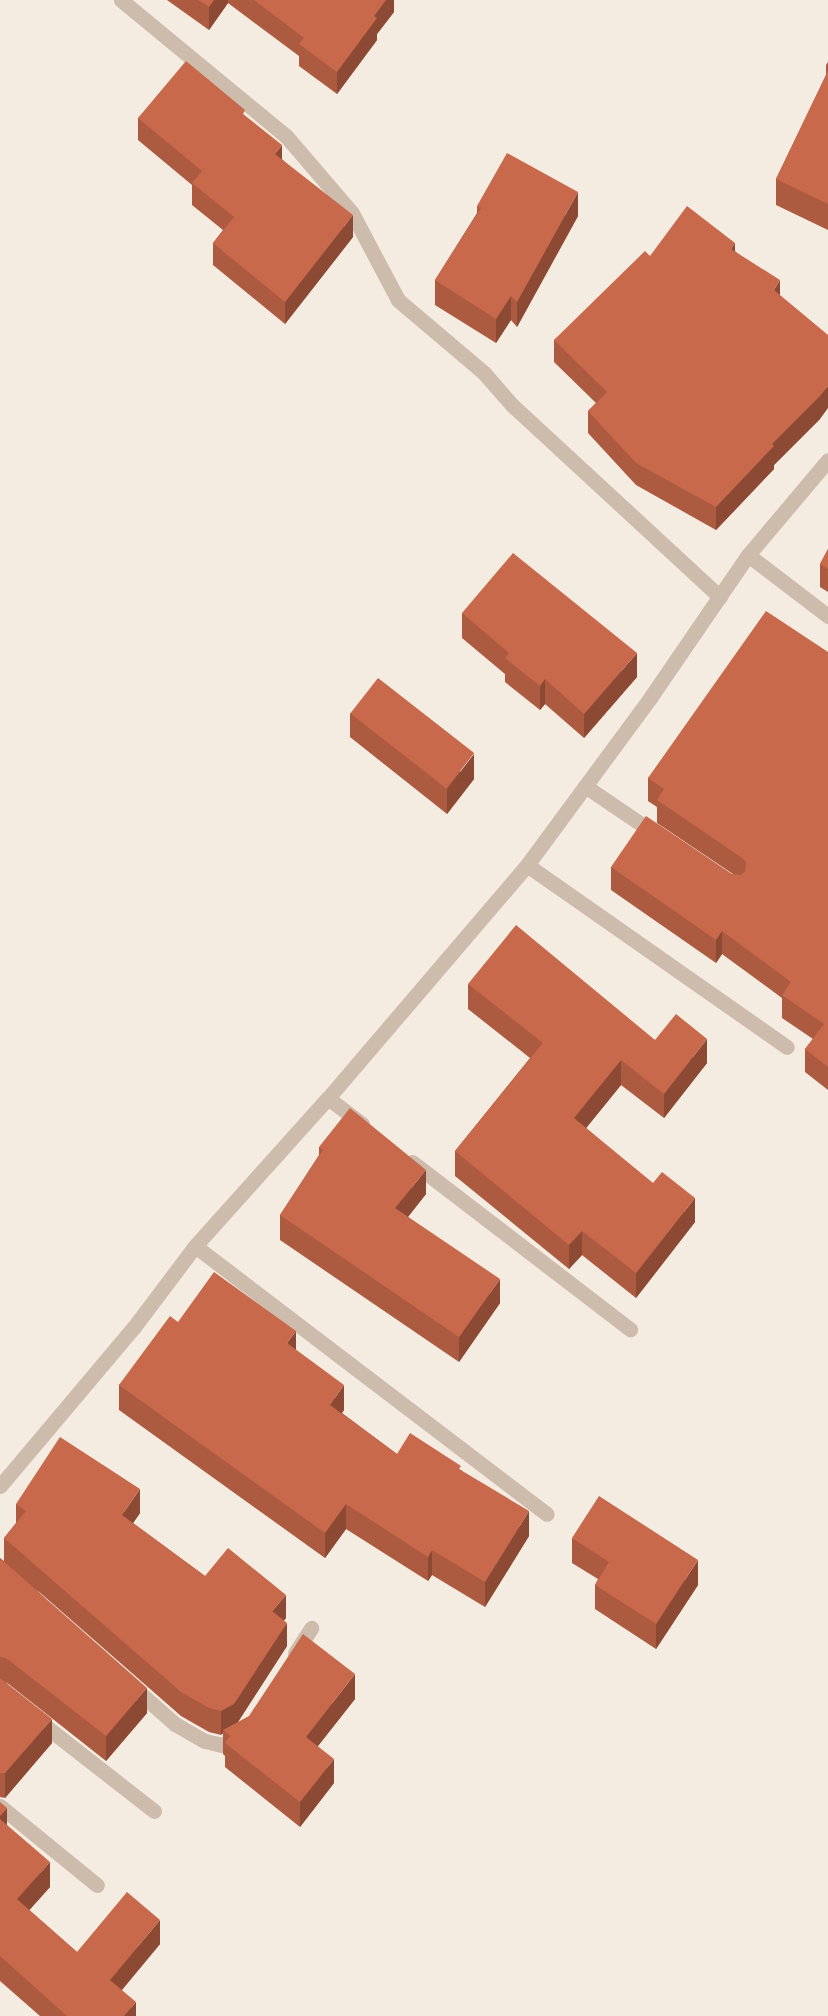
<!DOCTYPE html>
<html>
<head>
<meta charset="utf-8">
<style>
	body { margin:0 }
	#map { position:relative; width:828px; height:2016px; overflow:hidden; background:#f4ebe1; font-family:Poppins,sans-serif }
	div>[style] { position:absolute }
	.street>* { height:15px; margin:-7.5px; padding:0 7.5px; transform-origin:7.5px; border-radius:7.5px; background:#cdbbac }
	.wall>* { inset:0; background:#ac5a40 }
	.shaded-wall>* { inset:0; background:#8c4a34 }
	.building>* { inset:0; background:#c8694b; transform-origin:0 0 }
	span { translate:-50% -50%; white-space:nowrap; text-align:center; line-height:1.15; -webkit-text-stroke:6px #fbf5ee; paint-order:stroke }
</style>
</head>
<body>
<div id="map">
	<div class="street">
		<div style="left:121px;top:0;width:214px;rotate:39.5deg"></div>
		<div style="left:286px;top:136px;width:101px;rotate:49.4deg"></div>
		<div style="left:352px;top:213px;width:98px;rotate:62.1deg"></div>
		<div style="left:398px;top:300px;width:113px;rotate:40.3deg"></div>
		<div style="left:484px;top:373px;width:43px;rotate:48.8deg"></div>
		<div style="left:512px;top:405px;width:283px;rotate:42.7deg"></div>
		<div style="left:748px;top:555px;width:101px;rotate:37.3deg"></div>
		<div style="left:585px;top:786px;width:87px;rotate:34.2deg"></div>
		<div style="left:527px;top:865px;width:317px;rotate:35deg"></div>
		<div style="left:328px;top:1098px;width:43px;rotate:37.4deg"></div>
		<div style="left:412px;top:1162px;width:275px;rotate:37.5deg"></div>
		<div style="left:195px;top:1246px;width:442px;rotate:37.3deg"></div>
		<div style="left:0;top:1486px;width:208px;rotate:-49.9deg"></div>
		<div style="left:134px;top:1327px;width:101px;rotate:-53deg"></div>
		<div style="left:195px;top:1246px;width:199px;rotate:-48.1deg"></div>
		<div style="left:328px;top:1098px;width:306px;rotate:-49.5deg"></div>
		<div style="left:527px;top:865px;width:207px;rotate:-53.6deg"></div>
		<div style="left:650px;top:698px;width:173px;rotate:-55.6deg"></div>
		<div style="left:748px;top:555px;width:124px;rotate:-49.9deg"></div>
		<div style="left:295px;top:1653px;width:30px;rotate:-57deg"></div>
		<div style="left:133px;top:1687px;width:56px;rotate:41.4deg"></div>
		<div style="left:175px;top:1724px;width:34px;rotate:30deg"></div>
		<div style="left:205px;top:1741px;width:17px;rotate:13deg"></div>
		<div style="left:222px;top:1745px;width:21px;rotate:-28deg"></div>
		<div style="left:35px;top:1718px;width:151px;rotate:38deg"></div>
		<div style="left:0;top:1806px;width:125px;rotate:39.2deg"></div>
	</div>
	<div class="wall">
		<div style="clip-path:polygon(167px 0,394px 0,394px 12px,377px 34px,377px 40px,337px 94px,299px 66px,299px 56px,228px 3px,209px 30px)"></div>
		<div style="clip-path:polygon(828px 62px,828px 230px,776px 205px,776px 179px,826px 75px,826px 65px)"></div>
		<div style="clip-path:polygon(245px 116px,282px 159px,353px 237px,285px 324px,213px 265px,213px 243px,223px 230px,192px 205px,192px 185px,138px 140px,138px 118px)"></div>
		<div style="clip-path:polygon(477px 206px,578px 216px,517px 327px,511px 320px,496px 343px,435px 305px,435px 280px,477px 213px)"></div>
		<div style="clip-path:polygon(735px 251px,780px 296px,820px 419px,774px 465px,774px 469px,716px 530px,636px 485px,588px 433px,588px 411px,596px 403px,554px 362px,554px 340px,650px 256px)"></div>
		<div style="clip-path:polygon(828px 549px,828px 592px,820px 587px,820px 564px)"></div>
		<div style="clip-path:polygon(462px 613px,637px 677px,584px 738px,545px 704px,540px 710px,505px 682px,505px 674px,462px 638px)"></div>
		<div style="clip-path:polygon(828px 652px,828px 1090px,805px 1072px,805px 1049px,813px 1039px,782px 1018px,782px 998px,722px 954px,716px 963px,611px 890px,611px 867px,733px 874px,657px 823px,657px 807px,648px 801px,648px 778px)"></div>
		<div style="clip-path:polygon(350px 713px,474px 779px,447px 814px,350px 737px)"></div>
		<div style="clip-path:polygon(468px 984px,655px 1040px,707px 1063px,664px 1118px,621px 1085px,586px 1128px,695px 1222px,636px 1298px,582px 1255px,569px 1269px,455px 1176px,455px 1151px,530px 1058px,468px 1009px)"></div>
		<div style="clip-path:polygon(319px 1147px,426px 1194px,408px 1217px,500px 1303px,459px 1362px,280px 1240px,280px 1215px,319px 1155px)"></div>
		<div style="clip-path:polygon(178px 1322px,296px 1350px,344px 1410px,342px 1413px,397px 1454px,461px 1470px,529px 1536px,485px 1607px,432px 1575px,428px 1581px,346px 1529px,325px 1558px,119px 1410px,119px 1385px)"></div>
		<div style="clip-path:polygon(16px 1504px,140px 1513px,133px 1523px,205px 1576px,286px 1618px,284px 1620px,287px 1646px,238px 1722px,355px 1699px,318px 1746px,334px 1783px,300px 1827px,225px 1767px,225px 1756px,223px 1754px,223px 1733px,221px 1735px,209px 1732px,181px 1716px,37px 1590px,147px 1713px,106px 1761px,6px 1682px,52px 1743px,5px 1798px,0 1797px,0 1558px,4px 1561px,4px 1538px,16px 1523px)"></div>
		<div style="clip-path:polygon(572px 1538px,698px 1585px,656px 1649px,595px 1609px,595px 1585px,598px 1579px,572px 1563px)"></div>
		<div style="clip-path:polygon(0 1802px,7px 1825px,50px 1887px,29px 1910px,77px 1952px,160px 1944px,122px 1990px,136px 2016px,40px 2016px,0 1981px)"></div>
	</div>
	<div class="shaded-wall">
		<div style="clip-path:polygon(214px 0,228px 0,228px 3px,209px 30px,209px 7px)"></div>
		<div style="clip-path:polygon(386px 0,394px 0,394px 12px,377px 34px,377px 40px,337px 94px,337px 72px,374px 16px)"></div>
		<div style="clip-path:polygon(282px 145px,282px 168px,275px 154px)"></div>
		<div style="clip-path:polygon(578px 192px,578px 216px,517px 327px,517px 302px)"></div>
		<div style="clip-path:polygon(353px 215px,353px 237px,285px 324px,285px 302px)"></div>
		<div style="clip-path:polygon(735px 243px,735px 265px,731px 249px)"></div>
		<div style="clip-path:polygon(780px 280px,780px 302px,774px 290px)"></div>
		<div style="clip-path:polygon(511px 296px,511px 320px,496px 343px,496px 319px)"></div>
		<div style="clip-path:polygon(828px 386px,828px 408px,820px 419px,774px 465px,774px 469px,716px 530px,716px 507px,772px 444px)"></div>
		<div style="clip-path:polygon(637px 653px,637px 677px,584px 738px,584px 714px)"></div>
		<div style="clip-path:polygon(545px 679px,545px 704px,540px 710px,540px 686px)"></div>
		<div style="clip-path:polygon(474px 754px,474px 779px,447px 814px,447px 789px)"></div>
		<div style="clip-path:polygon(722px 931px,722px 954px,716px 963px,716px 940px)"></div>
		<div style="clip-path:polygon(707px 1039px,707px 1063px,664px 1118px,664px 1094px)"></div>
		<div style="clip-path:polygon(621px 1060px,621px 1085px,574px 1143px,574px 1118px)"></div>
		<div style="clip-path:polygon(426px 1170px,426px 1194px,395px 1233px,395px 1208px)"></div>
		<div style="clip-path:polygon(695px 1198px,695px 1222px,636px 1298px,636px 1273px)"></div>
		<div style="clip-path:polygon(582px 1231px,582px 1255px,569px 1269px,569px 1245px)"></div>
		<div style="clip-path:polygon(500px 1279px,500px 1303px,459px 1362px,459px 1337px)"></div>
		<div style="clip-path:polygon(296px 1331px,296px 1356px,287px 1343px)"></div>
		<div style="clip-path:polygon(344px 1385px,344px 1410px,330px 1429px,330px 1405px)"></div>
		<div style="clip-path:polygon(140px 1489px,140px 1513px,122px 1539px,122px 1515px)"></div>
		<div style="clip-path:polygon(346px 1504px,346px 1529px,325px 1558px,325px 1533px)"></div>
		<div style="clip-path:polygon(529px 1511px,529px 1536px,485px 1607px,485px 1582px)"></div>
		<div style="clip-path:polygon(432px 1550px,432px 1575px,428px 1581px,428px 1557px)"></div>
		<div style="clip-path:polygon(698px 1560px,698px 1585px,656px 1649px,656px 1624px)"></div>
		<div style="clip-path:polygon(286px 1595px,286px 1618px,272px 1634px,272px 1611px)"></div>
		<div style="clip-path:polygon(287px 1623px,287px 1646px,234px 1728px,223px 1730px,223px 1733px,221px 1735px,221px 1711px)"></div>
		<div style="clip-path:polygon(355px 1674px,355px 1699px,306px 1761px,306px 1737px)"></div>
		<div style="clip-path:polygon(147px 1688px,147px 1713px,106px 1761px,106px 1736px)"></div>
		<div style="clip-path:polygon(52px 1719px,52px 1743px,5px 1798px,5px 1773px)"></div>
		<div style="clip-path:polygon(334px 1759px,334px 1783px,300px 1827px,300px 1802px)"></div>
		<div style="clip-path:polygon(7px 1808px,7px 1833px,0 1841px,0 1816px)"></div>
		<div style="clip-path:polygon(50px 1862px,50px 1887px,17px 1924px,17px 1899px)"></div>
		<div style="clip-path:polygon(160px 1920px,160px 1944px,110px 2004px,110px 1980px)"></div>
		<div style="clip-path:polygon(136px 2002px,136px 2016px,124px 2016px)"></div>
	</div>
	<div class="building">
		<div style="clip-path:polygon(198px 0,214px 0,209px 7px)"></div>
		<div style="clip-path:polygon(254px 0,386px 0,374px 16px,377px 18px,337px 72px,299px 44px,304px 38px)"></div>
		<div style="clip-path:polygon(186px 61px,245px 110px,243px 114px,282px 145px,275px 154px,353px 215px,285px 302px,213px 243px,234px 217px,192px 183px,202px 171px,138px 118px)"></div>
		<div style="clip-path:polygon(828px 71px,828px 204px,776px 179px)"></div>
		<div style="clip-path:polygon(507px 153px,578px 192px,517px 302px,511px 296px,496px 319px,435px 280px,481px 208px,477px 206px)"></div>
		<div style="clip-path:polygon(687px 206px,735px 243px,731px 249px,780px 280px,774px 290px,828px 335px,828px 386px,820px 396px,772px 444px,774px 446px,716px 507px,636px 463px,588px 411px,607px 392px,554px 340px,645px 251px,650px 256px)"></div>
		<div style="clip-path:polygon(828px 549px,828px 569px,820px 564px)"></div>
		<div style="clip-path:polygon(513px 553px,637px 653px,584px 714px,545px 679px,540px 686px,505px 658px,509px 653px,462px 613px)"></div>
		<div style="clip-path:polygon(766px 611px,828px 652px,828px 1067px,805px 1049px,824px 1024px,782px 995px,791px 982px,722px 931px,716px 940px,611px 867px,646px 816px,732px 874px,741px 875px,745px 871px,746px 862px,742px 858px,657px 800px,664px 789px,648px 778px)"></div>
		<div style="left:378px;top:678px;width:122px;height:45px;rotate:38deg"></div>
		<div style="clip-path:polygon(516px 925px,655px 1040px,676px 1014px,707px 1039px,664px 1094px,621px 1060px,574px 1118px,653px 1183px,662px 1172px,695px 1198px,636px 1273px,582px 1231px,569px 1245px,455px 1151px,543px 1043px,468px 984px)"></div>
		<div style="clip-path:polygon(350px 1108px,426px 1170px,395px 1208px,500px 1279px,459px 1337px,280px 1215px,323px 1150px,319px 1147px)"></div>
		<div style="clip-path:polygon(214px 1272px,296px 1331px,287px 1343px,344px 1385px,330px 1405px,397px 1454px,410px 1433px,461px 1466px,459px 1469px,529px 1511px,485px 1582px,432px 1550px,428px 1557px,346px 1504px,325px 1533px,119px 1385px,170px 1316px,178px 1322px)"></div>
		<div style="clip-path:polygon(60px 1437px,140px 1489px,122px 1515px,205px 1576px,228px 1548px,286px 1595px,272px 1611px,287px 1623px,234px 1704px,221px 1711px,209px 1708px,181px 1692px,4px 1538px,26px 1511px,16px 1504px)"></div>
		<div style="clip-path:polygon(599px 1496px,698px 1560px,656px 1624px,595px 1585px,609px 1562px,572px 1538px)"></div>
		<div style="clip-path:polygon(0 1558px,147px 1688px,106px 1736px,6px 1658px,0 1657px)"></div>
		<div style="clip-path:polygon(303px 1634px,355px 1674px,306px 1737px,334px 1759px,300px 1802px,225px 1743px,230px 1736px,223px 1730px,249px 1716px)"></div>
		<div style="clip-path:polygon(0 1678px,52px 1719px,5px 1773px,0 1773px)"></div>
		<div style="clip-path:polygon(0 1802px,7px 1808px,0 1816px)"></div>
		<div style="clip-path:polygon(0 1819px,50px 1862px,17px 1899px,77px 1952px,127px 1892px,160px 1920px,110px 1980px,136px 2002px,124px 2016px,67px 2016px,0 1956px)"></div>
	</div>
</div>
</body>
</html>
